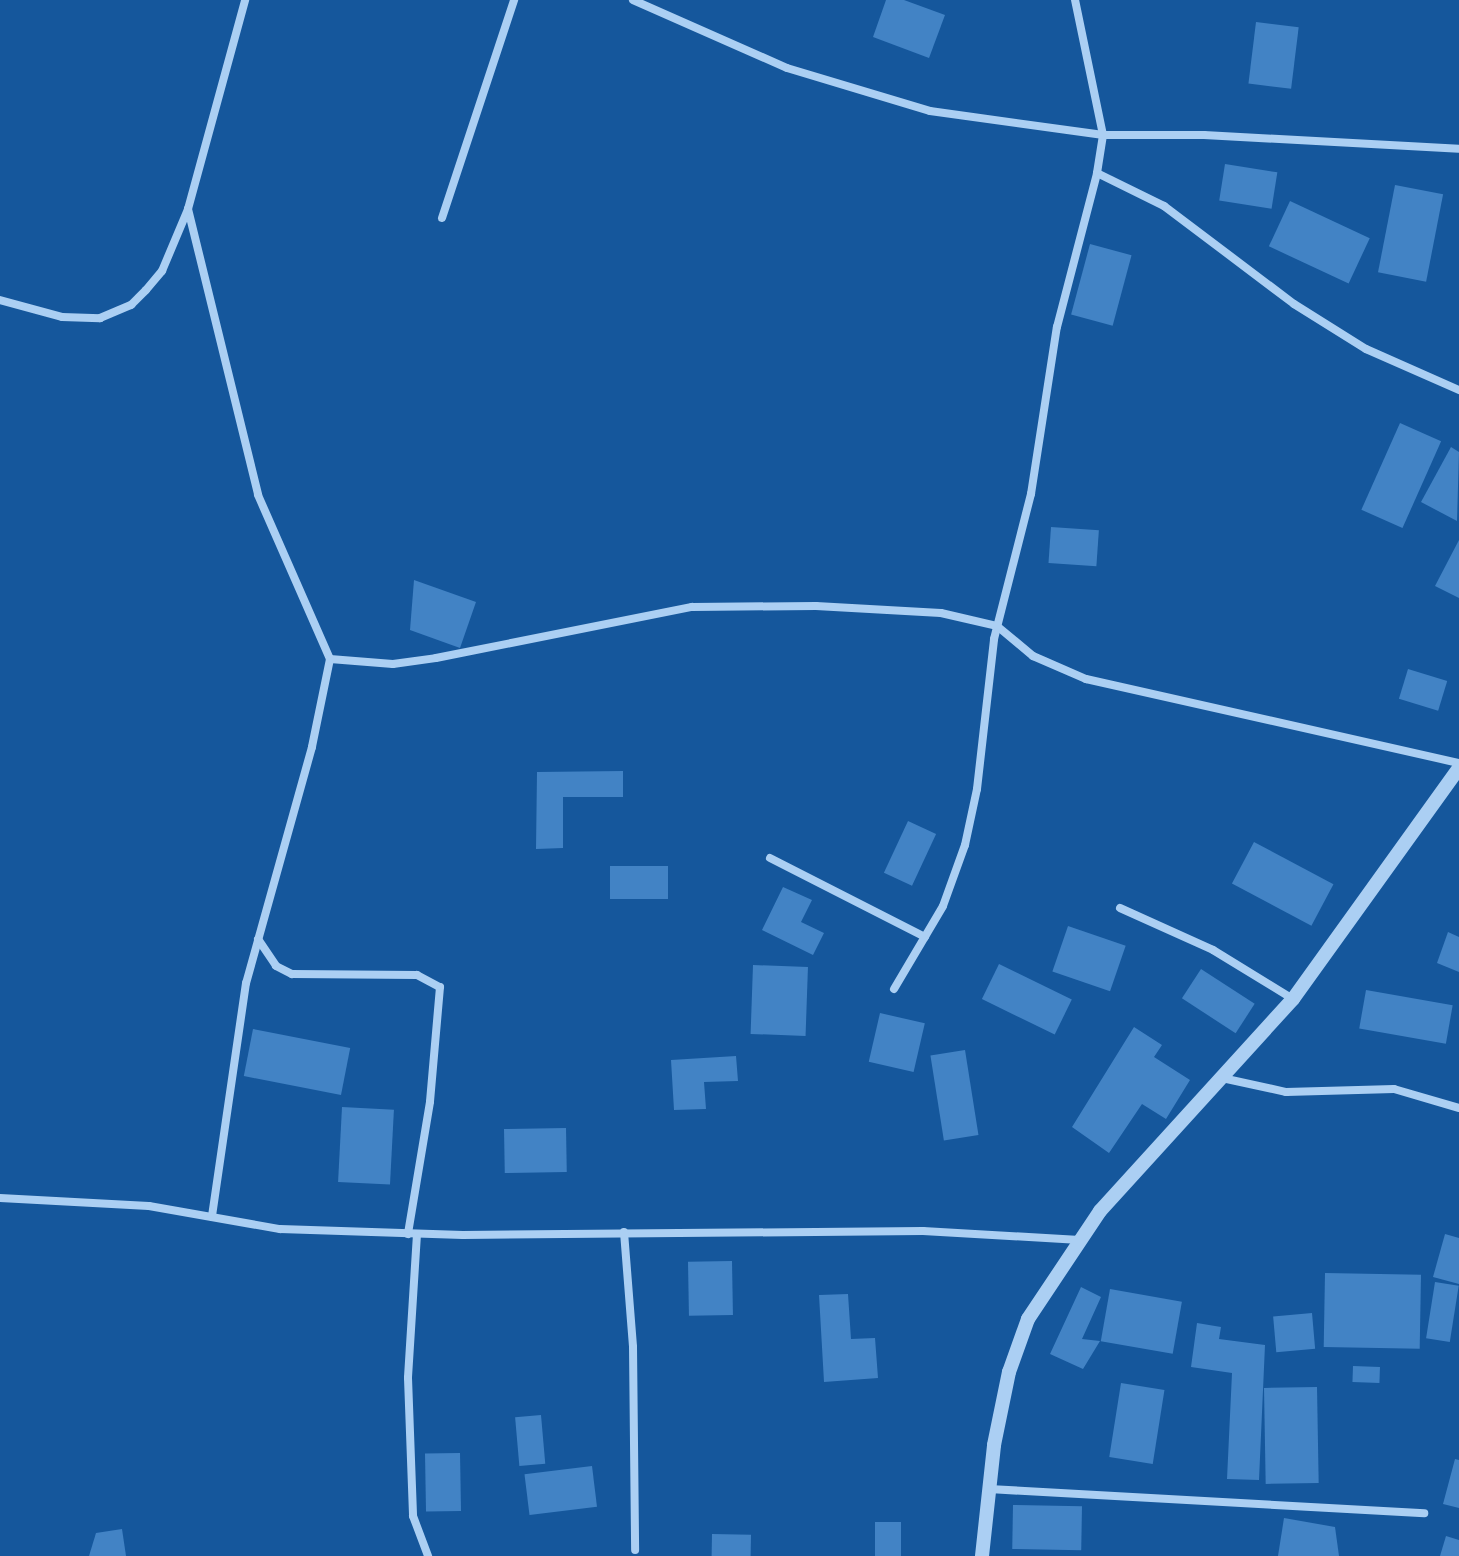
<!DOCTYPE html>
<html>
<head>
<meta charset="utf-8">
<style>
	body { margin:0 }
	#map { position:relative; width:1459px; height:1556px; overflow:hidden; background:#15579c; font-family:"Space Grotesk",sans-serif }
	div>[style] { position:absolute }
	.building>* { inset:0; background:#4283c5; transform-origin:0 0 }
	.minor>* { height:8px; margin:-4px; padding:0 4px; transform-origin:4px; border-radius:4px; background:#abcff3 }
	.tertiary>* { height:14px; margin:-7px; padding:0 7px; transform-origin:7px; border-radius:7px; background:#abcff3 }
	span { translate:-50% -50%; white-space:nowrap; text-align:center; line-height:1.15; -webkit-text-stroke:8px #15579c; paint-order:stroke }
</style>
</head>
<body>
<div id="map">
	<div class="building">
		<div style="clip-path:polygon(886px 0,904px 0,945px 15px,929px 58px,873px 37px)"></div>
		<div style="left:1256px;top:22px;width:43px;height:62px;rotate:7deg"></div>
		<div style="left:1225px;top:164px;width:53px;height:37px;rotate:9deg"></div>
		<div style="left:1395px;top:185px;width:49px;height:89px;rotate:11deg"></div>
		<div style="left:1290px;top:201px;width:88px;height:50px;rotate:25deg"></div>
		<div style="left:1090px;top:244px;width:43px;height:73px;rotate:15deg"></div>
		<div style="left:1400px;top:423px;width:45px;height:95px;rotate:24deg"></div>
		<div style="clip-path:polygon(1451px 447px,1459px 452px,1457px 521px,1421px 502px)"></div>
		<div style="left:1051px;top:527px;width:48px;height:36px;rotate:4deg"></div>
		<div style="clip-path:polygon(1459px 540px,1459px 598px,1435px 586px)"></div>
		<div style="clip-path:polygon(414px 580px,476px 602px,460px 648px,410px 630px)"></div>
		<div style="left:1408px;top:669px;width:41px;height:31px;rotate:17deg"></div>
		<div style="clip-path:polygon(623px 771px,623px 797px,563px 797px,563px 848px,536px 849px,537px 772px)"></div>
		<div style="left:908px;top:821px;width:31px;height:57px;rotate:25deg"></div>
		<div style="left:1254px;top:842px;width:90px;height:47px;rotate:28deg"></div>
		<div style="left:610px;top:866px;width:58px;height:33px"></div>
		<div style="clip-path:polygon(783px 887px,812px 900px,801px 922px,824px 933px,813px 955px,762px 930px)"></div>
		<div style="left:1068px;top:926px;width:61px;height:48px;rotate:19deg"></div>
		<div style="clip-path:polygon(1448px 932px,1459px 937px,1459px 972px,1437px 963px)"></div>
		<div style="left:999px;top:964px;width:81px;height:39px;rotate:26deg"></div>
		<div style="left:753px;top:965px;width:55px;height:69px;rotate:2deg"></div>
		<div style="left:1201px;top:969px;width:64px;height:35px;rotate:33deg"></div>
		<div style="left:1366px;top:990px;width:88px;height:39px;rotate:10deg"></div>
		<div style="left:880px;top:1013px;width:46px;height:50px;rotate:13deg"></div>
		<div style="clip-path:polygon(1134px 1027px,1162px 1045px,1154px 1057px,1190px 1080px,1166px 1119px,1142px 1104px,1109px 1153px,1072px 1127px)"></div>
		<div style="left:253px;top:1029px;width:99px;height:48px;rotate:11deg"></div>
		<div style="left:965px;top:1050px;width:86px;height:35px;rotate:81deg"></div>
		<div style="clip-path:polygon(736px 1056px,738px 1081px,704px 1082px,706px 1109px,674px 1110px,671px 1060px)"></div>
		<div style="left:342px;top:1107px;width:52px;height:75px;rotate:3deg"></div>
		<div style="left:566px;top:1128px;width:44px;height:62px;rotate:89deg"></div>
		<div style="clip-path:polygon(1445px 1234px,1459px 1238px,1459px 1284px,1433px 1277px)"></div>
		<div style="left:732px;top:1261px;width:54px;height:44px;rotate:89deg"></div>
		<div style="left:1325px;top:1273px;width:96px;height:74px;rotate:1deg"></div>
		<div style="left:1435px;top:1282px;width:24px;height:57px;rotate:9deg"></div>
		<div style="clip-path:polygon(1081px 1287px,1101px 1297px,1082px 1339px,1100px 1341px,1083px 1369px,1050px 1354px)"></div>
		<div style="left:1110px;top:1289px;width:73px;height:53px;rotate:10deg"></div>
		<div style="clip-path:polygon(848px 1294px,851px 1339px,875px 1338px,878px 1378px,824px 1382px,819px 1295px)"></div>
		<div style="left:1312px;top:1313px;width:36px;height:39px;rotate:85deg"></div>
		<div style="clip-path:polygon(1197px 1323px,1221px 1327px,1219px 1339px,1265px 1345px,1259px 1480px,1227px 1479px,1232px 1373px,1191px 1367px)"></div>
		<div style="left:1353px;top:1366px;width:27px;height:16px;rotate:2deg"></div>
		<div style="left:1121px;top:1383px;width:44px;height:75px;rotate:9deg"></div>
		<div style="left:1317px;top:1387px;width:96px;height:53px;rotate:89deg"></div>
		<div style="left:541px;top:1415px;width:49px;height:26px;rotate:85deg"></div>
		<div style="left:460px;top:1453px;width:58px;height:35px;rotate:89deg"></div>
		<div style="clip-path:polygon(1455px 1459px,1459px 1460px,1459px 1508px,1443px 1504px)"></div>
		<div style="left:592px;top:1466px;width:41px;height:68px;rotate:83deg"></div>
		<div style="left:1013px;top:1505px;width:69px;height:44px;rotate:1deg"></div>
		<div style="clip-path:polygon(1284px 1518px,1335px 1527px,1339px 1556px,1278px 1556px)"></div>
		<div style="left:901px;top:1522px;width:34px;height:26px;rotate:90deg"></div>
		<div style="clip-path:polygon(122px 1529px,126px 1556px,89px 1556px,96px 1533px)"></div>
		<div style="left:712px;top:1534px;width:39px;height:22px;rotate:1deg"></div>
		<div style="clip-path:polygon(1446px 1536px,1459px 1540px,1459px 1556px,1440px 1556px)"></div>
	</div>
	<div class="minor">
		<div style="left:633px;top:0;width:168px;rotate:23.8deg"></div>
		<div style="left:787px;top:68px;width:149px;rotate:16.7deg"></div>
		<div style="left:930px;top:111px;width:175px;rotate:7.9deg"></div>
		<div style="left:1103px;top:135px;width:101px"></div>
		<div style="left:1204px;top:135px;width:255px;rotate:3.1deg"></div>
		<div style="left:1097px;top:173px;width:75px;rotate:26.2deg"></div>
		<div style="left:1164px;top:206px;width:163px;rotate:37deg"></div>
		<div style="left:1294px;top:304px;width:85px;rotate:32deg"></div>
		<div style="left:1366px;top:349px;width:102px;rotate:23.8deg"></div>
		<div style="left:188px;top:209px;width:294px;rotate:76.2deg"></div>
		<div style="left:258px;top:495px;width:179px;rotate:66.3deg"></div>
		<div style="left:330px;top:659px;width:90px;rotate:101.6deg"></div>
		<div style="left:312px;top:747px;width:245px;rotate:105.6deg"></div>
		<div style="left:246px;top:983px;width:236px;rotate:98.3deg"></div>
		<div style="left:442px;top:218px;width:230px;rotate:-71.7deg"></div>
		<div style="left:0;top:300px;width:64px;rotate:15.3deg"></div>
		<div style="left:62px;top:317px;width:38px;rotate:2deg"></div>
		<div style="left:100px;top:318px;width:34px;rotate:-23deg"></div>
		<div style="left:131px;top:305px;width:21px;rotate:-45deg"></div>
		<div style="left:146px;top:290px;width:25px;rotate:-50deg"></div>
		<div style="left:162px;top:271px;width:67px;rotate:-67.2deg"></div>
		<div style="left:188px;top:209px;width:217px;rotate:-74.7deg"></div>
		<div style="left:330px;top:659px;width:63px;rotate:4.5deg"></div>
		<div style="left:393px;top:664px;width:43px;rotate:-7.9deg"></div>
		<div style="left:436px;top:658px;width:261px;rotate:-11.3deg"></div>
		<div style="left:692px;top:607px;width:124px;rotate:-0.5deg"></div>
		<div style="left:816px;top:606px;width:125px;rotate:3.2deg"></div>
		<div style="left:941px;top:613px;width:57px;rotate:13.1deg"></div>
		<div style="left:997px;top:626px;width:47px;rotate:39.8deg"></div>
		<div style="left:1033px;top:656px;width:58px;rotate:23.5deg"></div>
		<div style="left:1086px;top:679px;width:382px;rotate:12.7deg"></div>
		<div style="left:770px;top:858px;width:174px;rotate:27deg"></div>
		<div style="left:1120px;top:908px;width:102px;rotate:24.3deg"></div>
		<div style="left:1213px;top:950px;width:94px;rotate:31.5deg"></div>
		<div style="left:258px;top:939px;width:32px;rotate:56deg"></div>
		<div style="left:276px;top:966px;width:18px;rotate:27deg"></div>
		<div style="left:292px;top:974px;width:125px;rotate:0.5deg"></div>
		<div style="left:417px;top:975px;width:26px;rotate:28deg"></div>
		<div style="left:440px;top:987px;width:115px;rotate:95deg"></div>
		<div style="left:430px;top:1102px;width:134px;rotate:99.5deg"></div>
		<div style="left:894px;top:989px;width:96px;rotate:-59.4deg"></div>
		<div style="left:943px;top:906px;width:65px;rotate:-70.2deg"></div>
		<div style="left:965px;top:845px;width:57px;rotate:-77.9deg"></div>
		<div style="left:977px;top:789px;width:151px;rotate:-83.5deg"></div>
		<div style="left:994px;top:639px;width:150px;rotate:-75.7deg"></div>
		<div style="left:1031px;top:494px;width:169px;rotate:-81.2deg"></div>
		<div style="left:1057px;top:327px;width:159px;rotate:-75.4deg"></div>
		<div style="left:1097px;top:173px;width:38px;rotate:-81deg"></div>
		<div style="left:1103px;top:135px;width:138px;rotate:-101.7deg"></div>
		<div style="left:1222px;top:1078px;width:66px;rotate:12.3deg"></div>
		<div style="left:1286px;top:1092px;width:108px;rotate:-1.6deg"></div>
		<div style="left:1394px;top:1089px;width:68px;rotate:16.3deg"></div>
		<div style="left:0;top:1198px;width:149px;rotate:3.1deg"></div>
		<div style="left:149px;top:1206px;width:133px;rotate:10deg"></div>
		<div style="left:280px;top:1229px;width:183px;rotate:1.9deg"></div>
		<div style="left:463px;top:1235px;width:460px;rotate:-0.5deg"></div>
		<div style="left:923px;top:1231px;width:157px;rotate:3.3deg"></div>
		<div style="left:624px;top:1232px;width:115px;rotate:85.5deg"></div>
		<div style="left:633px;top:1347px;width:203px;rotate:89.4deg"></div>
		<div style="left:417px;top:1234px;width:144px;rotate:93.6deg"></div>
		<div style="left:408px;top:1378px;width:138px;rotate:87.9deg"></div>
		<div style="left:413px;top:1516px;width:43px;rotate:69.4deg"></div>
		<div style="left:989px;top:1489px;width:436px;rotate:3.2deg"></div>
	</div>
	<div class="tertiary">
		<div style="left:982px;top:1556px;width:112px;rotate:-83.8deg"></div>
		<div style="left:994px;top:1445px;width:75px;rotate:-78.4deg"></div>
		<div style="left:1009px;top:1372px;width:56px;rotate:-70.3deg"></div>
		<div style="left:1028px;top:1319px;width:130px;rotate:-56.3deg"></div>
		<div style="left:1100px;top:1211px;width:287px;rotate:-47.7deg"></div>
		<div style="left:1293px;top:999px;width:284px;rotate:-54.3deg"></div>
	</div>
</div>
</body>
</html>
